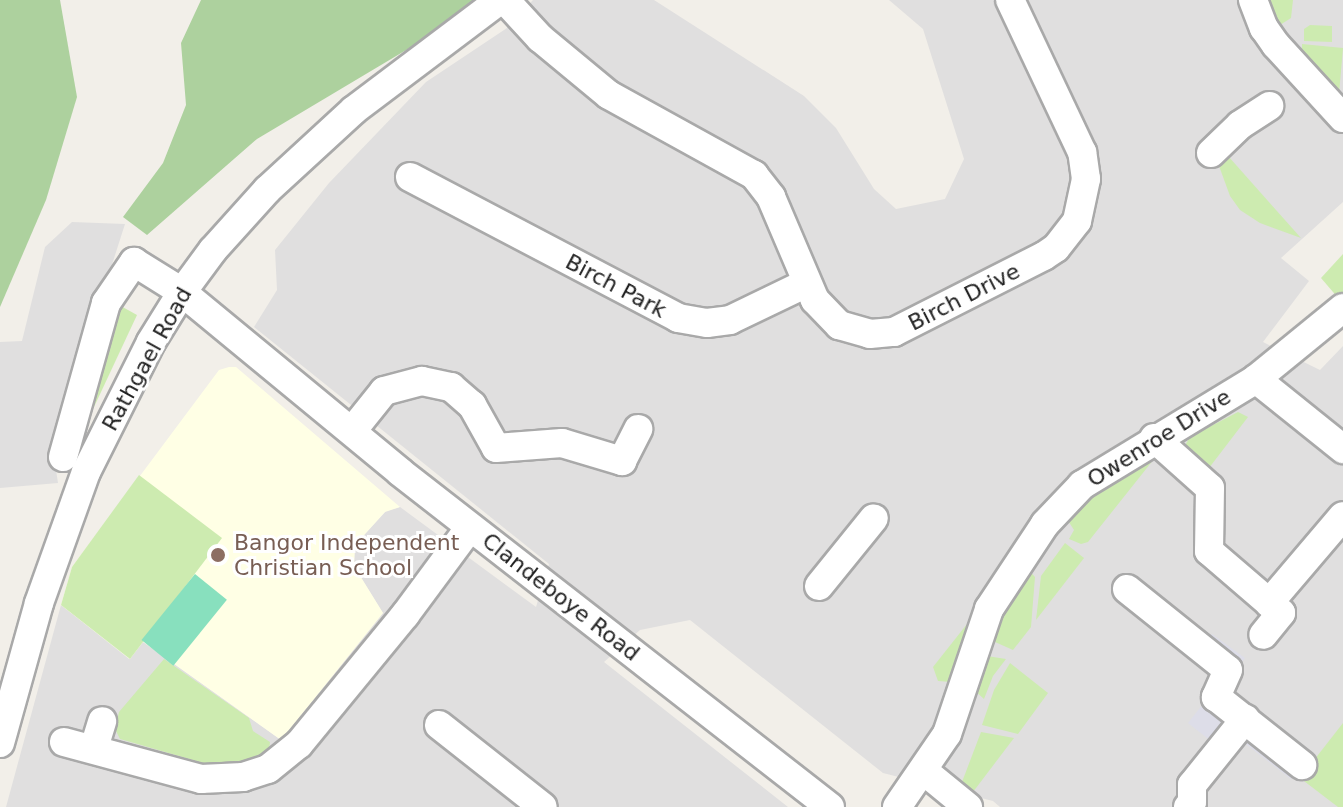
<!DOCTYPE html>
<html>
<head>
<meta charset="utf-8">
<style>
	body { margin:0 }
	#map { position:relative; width:1343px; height:807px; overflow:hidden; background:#f2efe9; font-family:"DejaVu Sans",sans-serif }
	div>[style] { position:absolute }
	.residential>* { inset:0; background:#e0dfdf }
	.education>* { inset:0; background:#ffffe5 }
	.grass>* { inset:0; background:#cdebb0 }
	.forest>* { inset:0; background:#add19e }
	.pitch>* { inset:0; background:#88e0be; transform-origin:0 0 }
	.plaza>* { inset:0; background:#dddde8 }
	.roads { filter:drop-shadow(2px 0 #a9a9a9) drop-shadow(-2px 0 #a9a9a9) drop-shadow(0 2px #a9a9a9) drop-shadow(0 -2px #a9a9a9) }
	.minor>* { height:28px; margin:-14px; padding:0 14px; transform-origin:14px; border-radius:14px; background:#fff }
	.dots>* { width:22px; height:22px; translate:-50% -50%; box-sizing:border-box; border:4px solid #fff; border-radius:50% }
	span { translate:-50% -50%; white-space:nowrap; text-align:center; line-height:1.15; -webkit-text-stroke:6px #fff; paint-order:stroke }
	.street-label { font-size:22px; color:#222 }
	.education-label { font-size:22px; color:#785e54 }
	.left { translate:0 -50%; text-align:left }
</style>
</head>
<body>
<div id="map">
	<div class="residential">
		<div style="clip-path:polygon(533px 0,654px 0,804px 96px,836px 128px,874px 189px,896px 209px,945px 199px,964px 159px,923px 29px,889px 0,1343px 0,1343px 202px,1281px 258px,1309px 281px,1263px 342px,1320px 370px,1343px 346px,1343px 807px,1000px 807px,993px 801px,883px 773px,690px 620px,640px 630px,604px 662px,788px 807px,6px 807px,61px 605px,129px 659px,143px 641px,281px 740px,383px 613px,354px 566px,355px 545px,386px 511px,400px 507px,536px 607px,549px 564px,254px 327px,277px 290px,275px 250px,329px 183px,426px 82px,507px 28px)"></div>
		<div style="clip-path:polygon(72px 222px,125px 224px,83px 355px,55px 463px,58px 483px,0 488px,0 342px,22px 341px,45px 247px)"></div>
	</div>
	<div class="education">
		<div style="clip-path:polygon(229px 367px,236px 367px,400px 507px,385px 512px,355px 545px,354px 566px,383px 613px,281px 740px,143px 642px,130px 659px,61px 605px,72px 567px,219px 370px)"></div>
	</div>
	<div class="grass">
		<div style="clip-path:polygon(1265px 0,1293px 0,1291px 18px,1280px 25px)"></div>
		<div style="clip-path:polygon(1310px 25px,1332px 26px,1332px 42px,1304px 41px,1304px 29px)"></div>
		<div style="clip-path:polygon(1302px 44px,1343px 48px,1339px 94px,1302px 54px)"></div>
		<div style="clip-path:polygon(1221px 148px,1301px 238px,1260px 223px,1240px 210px,1230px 196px,1215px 155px)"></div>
		<div style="clip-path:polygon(1343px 254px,1343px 296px,1339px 299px,1321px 278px)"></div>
		<div style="clip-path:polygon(119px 305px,137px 315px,94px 407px,88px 405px)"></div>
		<div style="clip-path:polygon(1238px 412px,1248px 417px,1209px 468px,1182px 450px,1190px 437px)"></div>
		<div style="clip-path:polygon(1158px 454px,1088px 542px,1081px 544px,1069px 539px,1074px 530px,1065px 516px,1101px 487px)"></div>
		<div style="clip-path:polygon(139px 475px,222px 538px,130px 659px,61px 605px,72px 567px)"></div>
		<div style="clip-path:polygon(1065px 543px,1084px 558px,1036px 620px,1041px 576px)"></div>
		<div style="clip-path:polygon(1025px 566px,1035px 577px,1031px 627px,1013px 650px,995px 642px,993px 625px)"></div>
		<div style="clip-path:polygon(967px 624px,951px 682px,938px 681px,933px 667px)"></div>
		<div style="clip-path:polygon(987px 656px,1006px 659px,993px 676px,984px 699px,973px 689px)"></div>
		<div style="clip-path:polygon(164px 659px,249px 718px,253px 731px,270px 742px,269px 750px,251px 760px,210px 765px,120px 739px,115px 729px,119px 712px)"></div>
		<div style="clip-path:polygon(1010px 663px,1048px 693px,1018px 734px,982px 725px,994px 690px)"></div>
		<div style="clip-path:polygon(1343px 723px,1343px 807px,1338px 807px,1300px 778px)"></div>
		<div style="clip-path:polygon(981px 732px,1014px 738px,973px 792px,962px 782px)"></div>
	</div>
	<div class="forest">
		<div style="clip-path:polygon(0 0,60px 0,77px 97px,46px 200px,0 307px)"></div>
		<div style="clip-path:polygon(201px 0,490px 0,257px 139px,147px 235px,123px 217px,163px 163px,186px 105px,181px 43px)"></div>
	</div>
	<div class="pitch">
		<div style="left:195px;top:574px;width:41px;height:85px;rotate:39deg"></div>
	</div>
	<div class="plaza">
		<div style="clip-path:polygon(1212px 634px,1245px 658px,1223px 687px,1302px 765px,1291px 779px,1242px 741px,1221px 749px,1188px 723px,1210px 695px,1203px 689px,1222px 666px,1201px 649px)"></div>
	</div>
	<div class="roads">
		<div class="minor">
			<div style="left:505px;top:0;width:52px;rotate:47.4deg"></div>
			<div style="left:540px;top:38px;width:89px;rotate:39.6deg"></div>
			<div style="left:609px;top:95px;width:166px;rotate:28.9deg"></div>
			<div style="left:754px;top:175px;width:28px;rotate:52deg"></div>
			<div style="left:771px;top:197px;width:112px;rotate:66.9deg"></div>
			<div style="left:815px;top:300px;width:35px;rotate:46deg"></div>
			<div style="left:839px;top:325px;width:32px;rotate:16deg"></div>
			<div style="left:870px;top:334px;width:24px;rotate:-5deg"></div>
			<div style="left:894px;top:332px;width:168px;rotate:-26.9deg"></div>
			<div style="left:1044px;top:256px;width:14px;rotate:-34deg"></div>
			<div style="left:1056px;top:248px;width:34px;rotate:-52deg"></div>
			<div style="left:1077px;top:221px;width:43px;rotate:-77.9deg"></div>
			<div style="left:1086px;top:179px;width:27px;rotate:-98deg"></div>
			<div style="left:1082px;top:152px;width:168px;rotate:-115.3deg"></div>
			<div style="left:1253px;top:0;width:30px;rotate:69deg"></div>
			<div style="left:1264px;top:28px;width:21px;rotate:55deg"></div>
			<div style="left:1276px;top:45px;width:99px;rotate:47.5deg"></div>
			<div style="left:1211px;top:153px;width:40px;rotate:-44deg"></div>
			<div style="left:1240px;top:125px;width:35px;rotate:-33deg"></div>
			<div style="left:410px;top:177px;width:303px;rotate:27.7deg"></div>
			<div style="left:678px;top:318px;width:29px;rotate:10deg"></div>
			<div style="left:707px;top:323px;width:23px;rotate:-7deg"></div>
			<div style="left:730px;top:320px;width:85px;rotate:-25.7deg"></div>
			<div style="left:1256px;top:379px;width:112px;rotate:38.8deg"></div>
			<div style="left:352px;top:431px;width:51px;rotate:-51.3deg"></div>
			<div style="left:384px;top:391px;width:39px;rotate:-15deg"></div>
			<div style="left:422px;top:381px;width:30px;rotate:12deg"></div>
			<div style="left:451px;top:387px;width:28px;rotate:41deg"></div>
			<div style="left:472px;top:405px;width:49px;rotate:60.8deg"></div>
			<div style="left:496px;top:448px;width:66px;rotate:-4.3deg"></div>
			<div style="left:562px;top:443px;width:63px;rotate:16.7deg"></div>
			<div style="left:622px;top:461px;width:36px;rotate:-63deg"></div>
			<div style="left:1154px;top:438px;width:75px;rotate:41.8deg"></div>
			<div style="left:1210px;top:488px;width:63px;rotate:90.9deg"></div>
			<div style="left:1209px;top:551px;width:95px;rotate:40.7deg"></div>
			<div style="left:1281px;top:613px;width:28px;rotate:129deg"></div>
			<div style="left:63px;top:457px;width:160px;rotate:-74.4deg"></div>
			<div style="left:106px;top:303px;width:50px;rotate:-55.7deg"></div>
			<div style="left:134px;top:262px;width:57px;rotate:32deg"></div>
			<div style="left:182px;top:292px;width:283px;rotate:39.5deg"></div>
			<div style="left:400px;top:472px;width:545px;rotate:37.92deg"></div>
			<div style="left:819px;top:586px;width:87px;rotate:-51deg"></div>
			<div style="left:1127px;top:589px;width:129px;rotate:38.7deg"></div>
			<div style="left:1228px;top:670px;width:30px;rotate:114deg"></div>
			<div style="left:1216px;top:697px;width:110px;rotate:38.3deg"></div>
			<div style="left:1269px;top:603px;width:114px;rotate:-49.6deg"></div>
			<div style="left:439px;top:725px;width:132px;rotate:38.3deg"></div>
			<div style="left:64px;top:742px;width:142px;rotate:15.1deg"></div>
			<div style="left:201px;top:779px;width:42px;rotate:-2.7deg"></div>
			<div style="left:243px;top:777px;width:26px;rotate:-18deg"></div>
			<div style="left:268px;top:769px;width:40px;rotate:-39deg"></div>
			<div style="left:299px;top:744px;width:167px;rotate:-50.6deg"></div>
			<div style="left:405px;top:615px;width:109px;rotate:-53.5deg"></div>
			<div style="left:0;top:743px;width:145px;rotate:-74.4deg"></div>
			<div style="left:39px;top:603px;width:139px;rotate:-70.3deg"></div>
			<div style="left:86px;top:472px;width:145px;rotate:-63.4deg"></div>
			<div style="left:151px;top:342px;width:59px;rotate:-58.2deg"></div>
			<div style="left:182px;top:292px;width:52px;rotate:-53.6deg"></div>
			<div style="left:213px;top:250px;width:81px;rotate:-48deg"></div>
			<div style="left:267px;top:190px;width:118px;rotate:-42.6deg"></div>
			<div style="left:354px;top:110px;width:183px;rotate:-37deg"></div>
			<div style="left:94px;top:748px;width:28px;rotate:-73deg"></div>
			<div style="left:924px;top:771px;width:57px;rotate:39.3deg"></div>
			<div style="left:897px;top:807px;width:88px;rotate:-55.6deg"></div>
			<div style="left:947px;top:734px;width:132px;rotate:-71.4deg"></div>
			<div style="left:989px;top:609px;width:102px;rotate:-56.6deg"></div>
			<div style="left:1045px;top:524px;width:54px;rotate:-46.5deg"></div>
			<div style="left:1082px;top:485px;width:204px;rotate:-31.3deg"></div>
			<div style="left:1256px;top:379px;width:112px;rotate:-39.2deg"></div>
			<div style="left:1188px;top:807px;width:6px;rotate:-51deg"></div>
			<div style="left:1192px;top:802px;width:17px;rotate:-90deg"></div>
			<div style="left:1192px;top:785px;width:85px;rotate:-51.2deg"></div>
		</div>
	</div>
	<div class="dots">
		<div style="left:218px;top:555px;background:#8d6e63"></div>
	</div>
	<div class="street-label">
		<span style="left:616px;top:286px;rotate:28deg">Birch Park</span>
		<span style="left:964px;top:297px;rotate:-27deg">Birch Drive</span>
		<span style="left:147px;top:359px;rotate:-61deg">Rathgael Road</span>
		<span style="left:1159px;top:438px;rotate:-32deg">Owenroe Drive</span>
		<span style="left:561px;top:597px;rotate:38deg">Clandeboye Road</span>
	</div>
	<div class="education-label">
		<span class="left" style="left:234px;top:555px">Bangor Independent<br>Christian School</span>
	</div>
</div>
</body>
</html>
